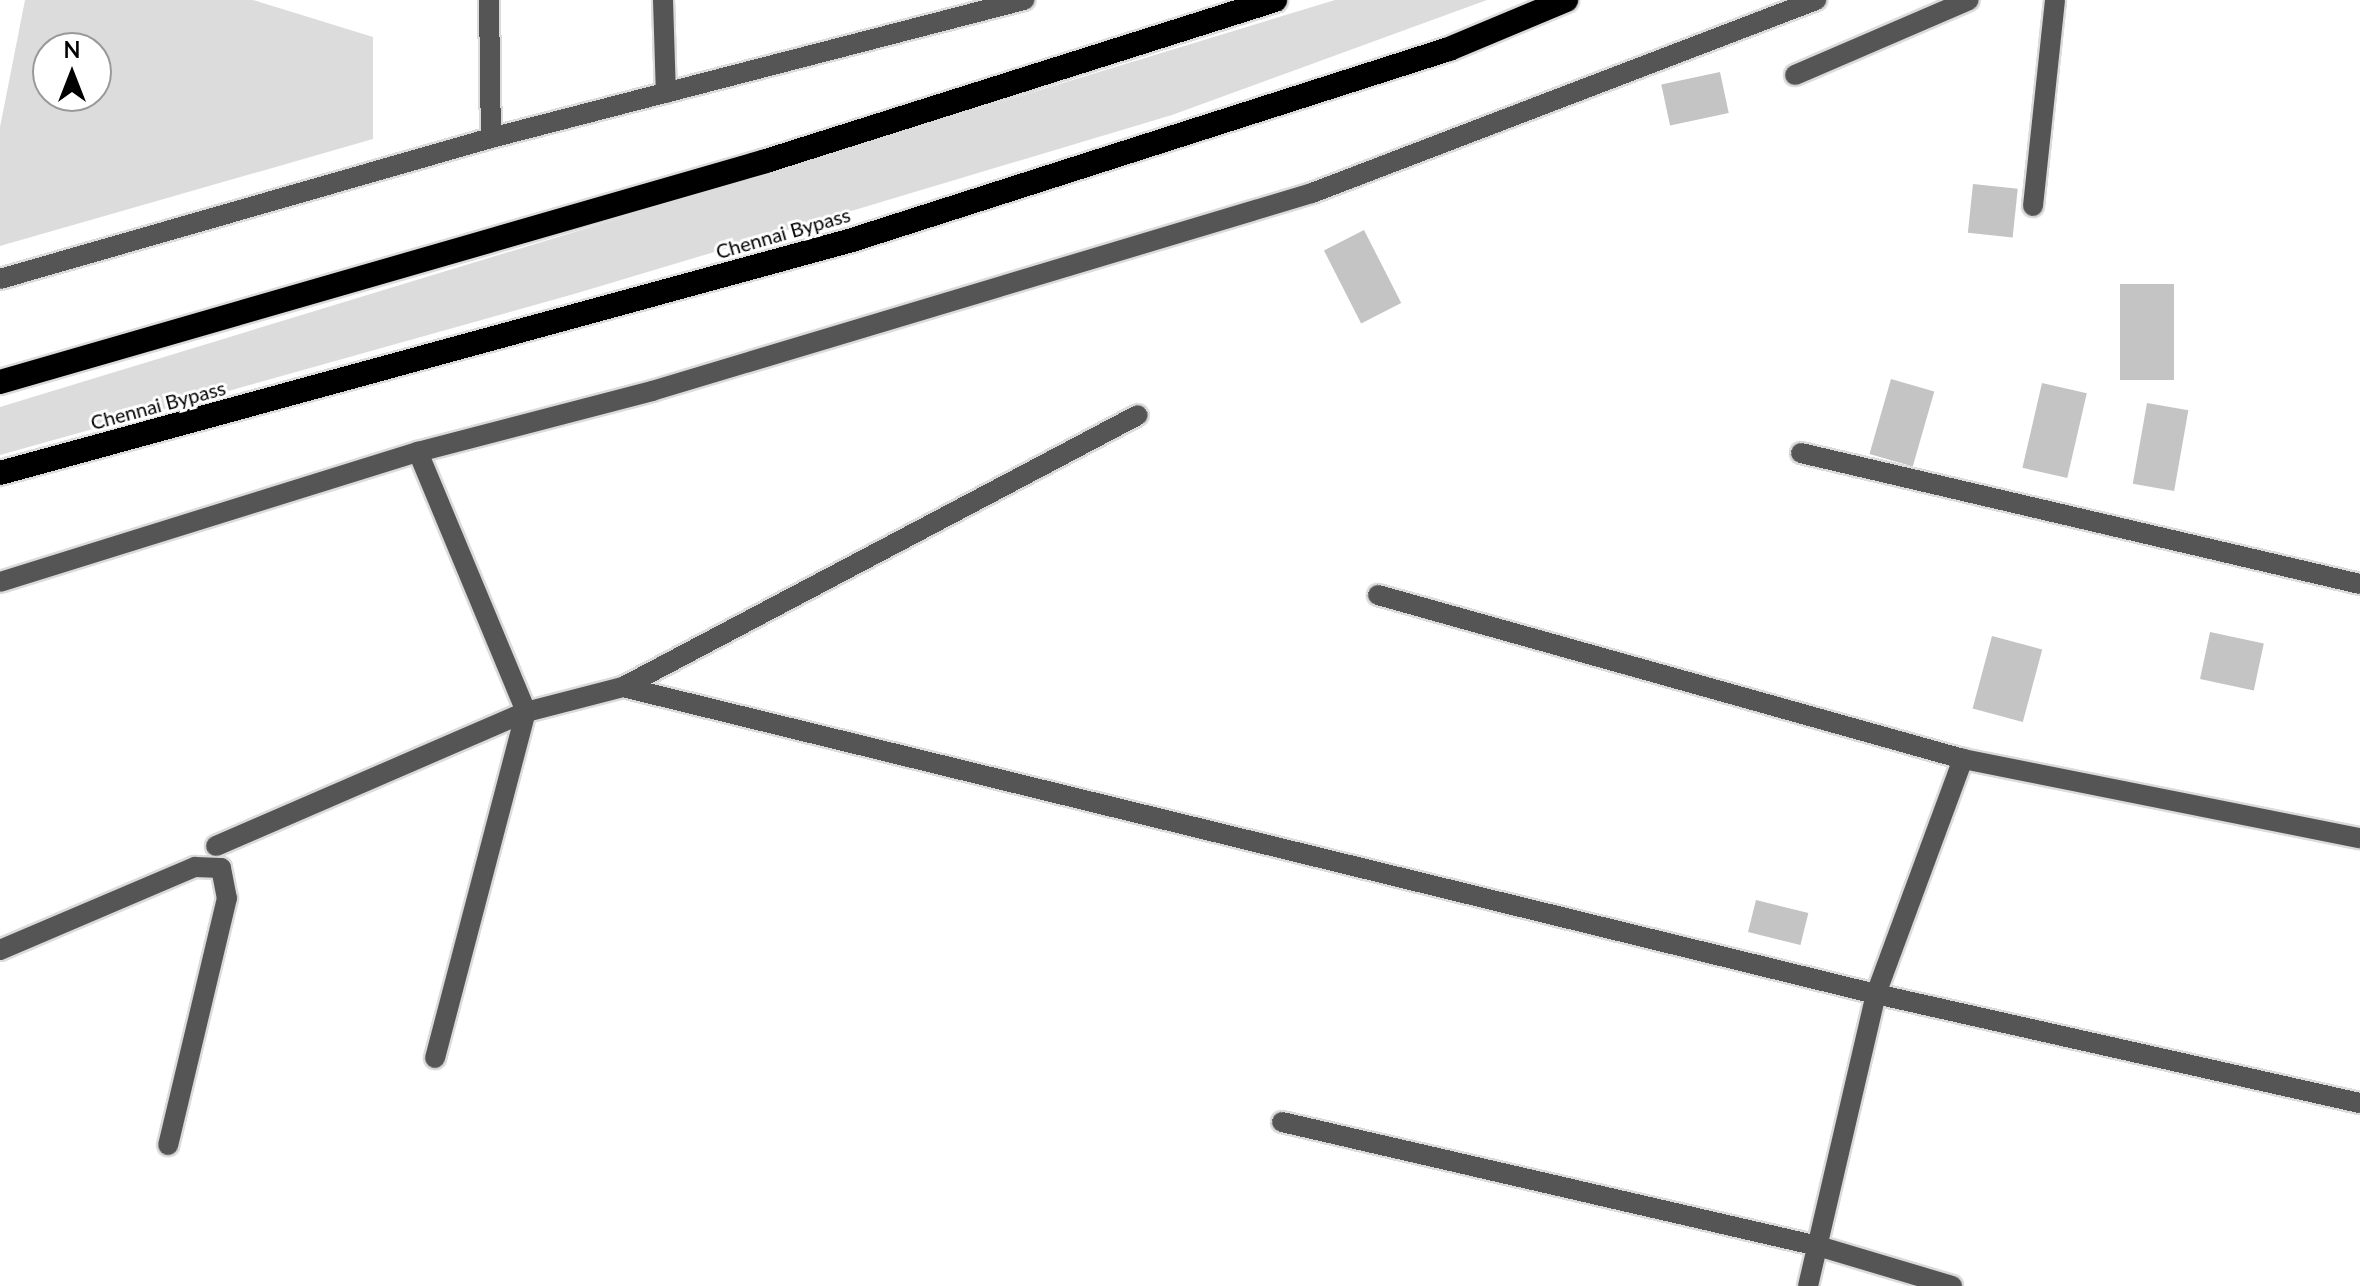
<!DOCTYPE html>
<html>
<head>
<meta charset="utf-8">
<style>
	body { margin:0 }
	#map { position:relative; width:2360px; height:1286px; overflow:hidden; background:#fff; font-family:Lato,sans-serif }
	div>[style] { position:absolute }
	.green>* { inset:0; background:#dcdcdc }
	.building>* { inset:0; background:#c4c4c4; transform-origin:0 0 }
	.roads { filter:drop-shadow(2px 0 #dbdbdb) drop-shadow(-2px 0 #dbdbdb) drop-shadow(0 2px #dbdbdb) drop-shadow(0 -2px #dbdbdb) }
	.minor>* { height:20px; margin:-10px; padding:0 10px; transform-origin:10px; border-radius:10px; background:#555 }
	.highway>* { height:24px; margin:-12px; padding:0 12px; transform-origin:12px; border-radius:12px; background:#000 }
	span { translate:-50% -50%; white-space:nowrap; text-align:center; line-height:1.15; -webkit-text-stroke:6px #fff; paint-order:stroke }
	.street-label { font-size:20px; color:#000 }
	.north { position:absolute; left:32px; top:32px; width:80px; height:80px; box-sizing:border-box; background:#fff; border:2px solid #999; border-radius:50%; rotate:0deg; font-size:22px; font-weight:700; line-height:32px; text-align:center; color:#000 }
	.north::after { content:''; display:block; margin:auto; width:28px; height:36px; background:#000; clip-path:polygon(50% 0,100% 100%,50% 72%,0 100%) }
</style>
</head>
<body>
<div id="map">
	<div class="green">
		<div style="clip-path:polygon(evenodd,25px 0,253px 0,373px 37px,373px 139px,0 246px,0 127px,25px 0,96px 48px,96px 96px,48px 96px,48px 48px,96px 48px)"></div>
		<div style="clip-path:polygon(1335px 0,1487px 0,1172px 115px,574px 294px,0 455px,0 407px)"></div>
	</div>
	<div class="building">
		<div style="left:1720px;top:72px;width:42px;height:60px;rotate:78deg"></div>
		<div style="left:1973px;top:184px;width:45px;height:49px;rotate:6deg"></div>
		<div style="left:1364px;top:230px;width:82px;height:45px;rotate:63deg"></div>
		<div style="left:2120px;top:284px;width:54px;height:96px"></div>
		<div style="left:1891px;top:379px;width:45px;height:78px;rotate:16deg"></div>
		<div style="left:2042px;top:383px;width:46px;height:87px;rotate:13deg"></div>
		<div style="left:2147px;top:403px;width:42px;height:82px;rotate:10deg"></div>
		<div style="left:2210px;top:632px;width:55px;height:48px;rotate:12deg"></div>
		<div style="left:1992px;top:636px;width:52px;height:75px;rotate:15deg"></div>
		<div style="left:1756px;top:900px;width:54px;height:33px;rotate:14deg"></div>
	</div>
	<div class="roads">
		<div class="minor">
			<div style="left:489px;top:0;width:138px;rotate:89.2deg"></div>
			<div style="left:663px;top:0;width:93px;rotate:88.2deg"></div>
			<div style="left:1795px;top:75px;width:189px;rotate:-23.3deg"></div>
			<div style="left:2033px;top:206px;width:207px;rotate:-83.9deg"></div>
			<div style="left:0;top:279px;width:511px;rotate:-16.02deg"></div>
			<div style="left:491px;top:138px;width:551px;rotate:-14.52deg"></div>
			<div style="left:418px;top:452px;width:282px;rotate:67.4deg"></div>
			<div style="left:526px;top:712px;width:100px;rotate:-14.5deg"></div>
			<div style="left:623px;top:687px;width:1290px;rotate:13.77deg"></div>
			<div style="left:1876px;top:994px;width:496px;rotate:12.7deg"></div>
			<div style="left:1801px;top:453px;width:574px;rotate:13.19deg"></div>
			<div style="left:0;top:582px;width:438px;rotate:-17.3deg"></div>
			<div style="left:418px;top:452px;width:242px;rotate:-14.6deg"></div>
			<div style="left:652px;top:391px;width:689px;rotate:-16.7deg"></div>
			<div style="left:1312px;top:193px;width:540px;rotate:-20.95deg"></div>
			<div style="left:1378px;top:595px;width:608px;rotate:15.66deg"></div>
			<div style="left:1963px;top:759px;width:405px;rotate:11.3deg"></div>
			<div style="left:623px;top:687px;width:582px;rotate:-27.84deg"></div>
			<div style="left:216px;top:846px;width:338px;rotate:-23.4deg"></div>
			<div style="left:0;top:950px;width:212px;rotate:-23.1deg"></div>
			<div style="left:195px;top:867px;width:26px;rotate:2deg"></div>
			<div style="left:221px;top:868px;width:31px;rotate:79deg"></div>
			<div style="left:227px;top:898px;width:254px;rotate:103.4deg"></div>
			<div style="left:435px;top:1058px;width:358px;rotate:-75.3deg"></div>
			<div style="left:1282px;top:1122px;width:550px;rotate:13.03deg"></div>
			<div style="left:1818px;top:1246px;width:140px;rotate:16.6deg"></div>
			<div style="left:1808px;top:1286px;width:300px;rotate:-76.9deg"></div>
			<div style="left:1876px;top:994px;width:251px;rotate:-69.7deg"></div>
		</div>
		<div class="highway">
			<div style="left:0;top:382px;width:797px;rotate:-16.09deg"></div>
			<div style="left:766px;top:161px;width:534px;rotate:-17.55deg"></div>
			<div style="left:0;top:473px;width:883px;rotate:-15.29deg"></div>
			<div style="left:852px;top:240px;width:627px;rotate:-17.74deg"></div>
			<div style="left:1449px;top:49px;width:127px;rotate:-22.7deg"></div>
		</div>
	</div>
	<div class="street-label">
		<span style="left:783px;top:233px;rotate:-16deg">Chennai Bypass</span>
		<span style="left:158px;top:405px;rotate:-15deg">Chennai Bypass</span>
	</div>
	<div class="north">N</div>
</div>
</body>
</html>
